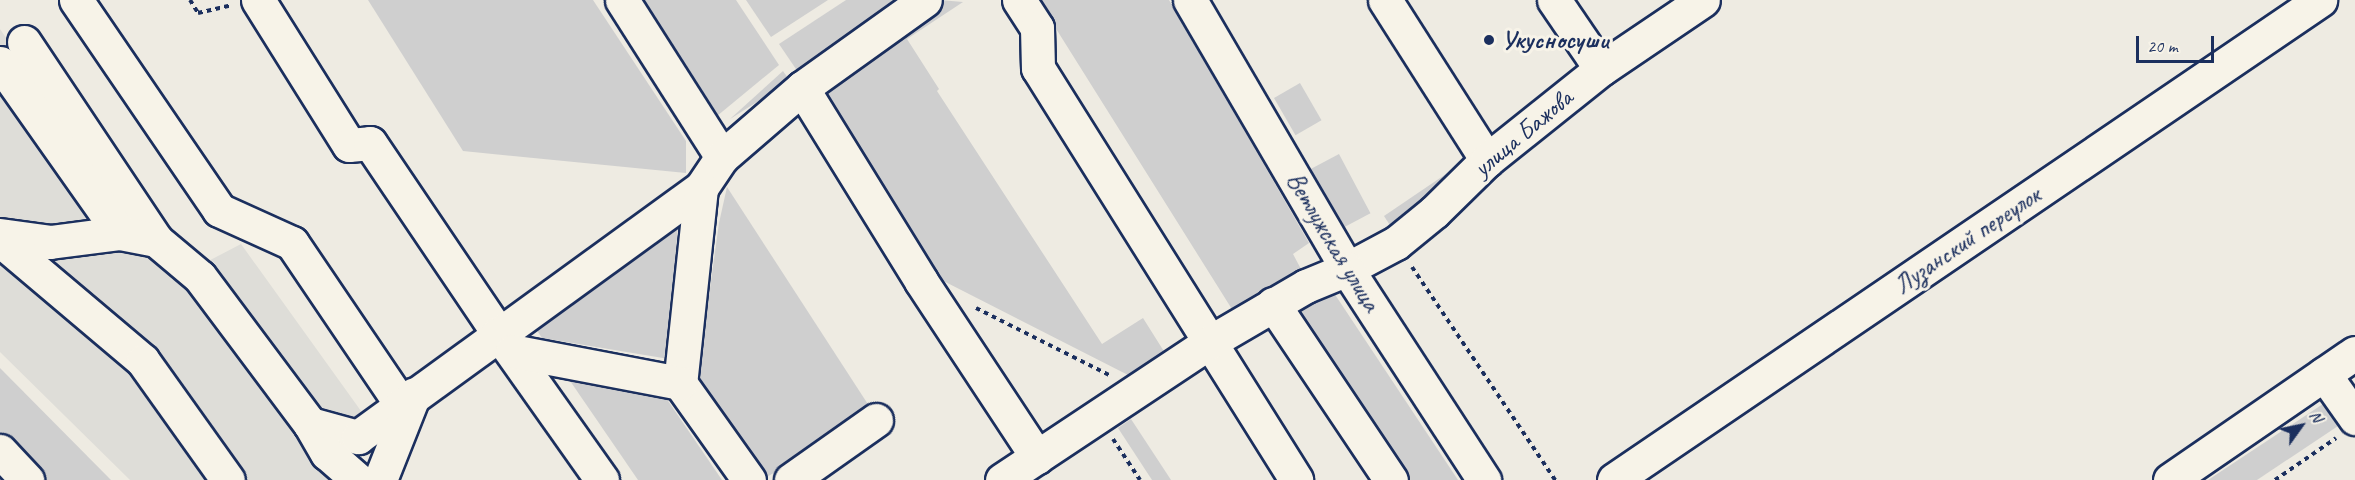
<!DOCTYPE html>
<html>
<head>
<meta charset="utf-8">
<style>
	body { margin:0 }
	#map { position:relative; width:2355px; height:480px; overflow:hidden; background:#eeebe2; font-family:Caveat,sans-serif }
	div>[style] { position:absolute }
	.built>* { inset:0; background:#deddd8 }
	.green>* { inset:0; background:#cfcfcf; transform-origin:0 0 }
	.path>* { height:4px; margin-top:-2px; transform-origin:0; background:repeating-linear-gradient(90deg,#1b2f5e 0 4.5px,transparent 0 9px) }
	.roads { filter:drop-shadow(2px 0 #1b2f5e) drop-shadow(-2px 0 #1b2f5e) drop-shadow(0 2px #1b2f5e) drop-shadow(0 -2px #1b2f5e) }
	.minor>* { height:33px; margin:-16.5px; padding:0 16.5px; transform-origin:16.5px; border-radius:16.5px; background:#f7f3e8 }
	.major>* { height:33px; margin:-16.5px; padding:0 16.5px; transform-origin:16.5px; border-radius:16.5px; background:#f7f3e8 }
	.dots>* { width:16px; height:16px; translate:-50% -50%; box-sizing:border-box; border:3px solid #f7f3e8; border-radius:50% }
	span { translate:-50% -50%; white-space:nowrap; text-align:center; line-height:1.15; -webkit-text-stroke:6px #f7f3e8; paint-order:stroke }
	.poi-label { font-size:26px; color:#1b2f5e; font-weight:700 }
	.left { translate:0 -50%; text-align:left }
	.street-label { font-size:26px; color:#1b2f5e }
	.north { position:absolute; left:2271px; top:396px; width:60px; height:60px; -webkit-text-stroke:4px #f7f3e8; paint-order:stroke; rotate:57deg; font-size:16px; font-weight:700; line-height:24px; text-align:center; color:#1b2f5e }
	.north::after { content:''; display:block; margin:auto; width:21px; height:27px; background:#1b2f5e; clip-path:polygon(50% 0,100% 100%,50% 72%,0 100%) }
	.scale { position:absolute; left:2136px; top:36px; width:78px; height:27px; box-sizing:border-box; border:3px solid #1b2f5e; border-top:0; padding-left:8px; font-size:18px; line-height:21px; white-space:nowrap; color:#1b2f5e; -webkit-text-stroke:4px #f7f3e8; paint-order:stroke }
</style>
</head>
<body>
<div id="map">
	<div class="built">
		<div style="clip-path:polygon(0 29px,172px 280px,241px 244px,361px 411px,336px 458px,354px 480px,130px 480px,0 352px)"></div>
	</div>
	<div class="green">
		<div style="clip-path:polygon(368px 0,593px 0,686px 141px,686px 173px,463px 151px)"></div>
		<div style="clip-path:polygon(635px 0,736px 0,779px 65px,711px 121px)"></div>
		<div style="clip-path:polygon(746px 0,828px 0,771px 37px)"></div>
		<div style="clip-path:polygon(846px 0,908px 0,800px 75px,779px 44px)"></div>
		<div style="clip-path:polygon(940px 0,963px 2px,907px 39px,939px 89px,937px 91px,1102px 344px,1143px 318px,1165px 353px,1128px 375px,918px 268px,811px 93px)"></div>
		<div style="clip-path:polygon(1038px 0,1169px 0,1309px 243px,1293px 254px,1302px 271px,1235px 314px)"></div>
		<div style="clip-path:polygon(783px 71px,790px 81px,730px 119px)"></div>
		<div style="left:1300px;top:83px;width:43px;height:30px;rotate:60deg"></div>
		<div style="left:1339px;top:154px;width:67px;height:32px;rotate:62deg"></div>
		<div style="clip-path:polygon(1471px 157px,1395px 233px,1384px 216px)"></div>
		<div style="clip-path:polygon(727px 187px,873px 412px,762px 480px,695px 397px,719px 223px)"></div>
		<div style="clip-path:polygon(678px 222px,669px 359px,542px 338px,530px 320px)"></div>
		<div style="clip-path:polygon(1330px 287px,1458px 480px,1398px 480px,1288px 315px)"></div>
		<div style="clip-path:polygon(0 368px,111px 480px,19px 480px,0 459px)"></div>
		<div style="clip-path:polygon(566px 375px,662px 392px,722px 480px,638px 480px)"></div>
		<div style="clip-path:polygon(2329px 400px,2344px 422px,2257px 480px,2208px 480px)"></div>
		<div style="clip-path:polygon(1131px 419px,1171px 480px,1152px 480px,1118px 428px)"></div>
	</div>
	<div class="path">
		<div style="left:190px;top:0;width:15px;rotate:58deg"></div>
		<div style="left:198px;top:13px;width:32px;rotate:-13deg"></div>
		<div style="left:1412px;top:267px;width:257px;rotate:56.1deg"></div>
		<div style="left:976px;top:308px;width:149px;rotate:26.7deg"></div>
		<div style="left:1113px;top:439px;width:49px;rotate:56.6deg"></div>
		<div style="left:2275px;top:480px;width:74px;rotate:-34.5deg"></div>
	</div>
	<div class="roads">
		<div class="minor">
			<div style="left:76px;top:0;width:254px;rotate:55.7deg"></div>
			<div style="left:219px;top:210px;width:80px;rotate:24.3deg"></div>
			<div style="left:292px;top:243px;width:194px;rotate:55.9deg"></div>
			<div style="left:258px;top:0;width:171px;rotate:57.9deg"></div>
			<div style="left:349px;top:145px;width:21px;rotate:-5deg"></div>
			<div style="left:370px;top:143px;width:229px;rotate:56deg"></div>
			<div style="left:498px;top:333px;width:180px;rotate:54.7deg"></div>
			<div style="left:622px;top:0;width:186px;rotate:57.5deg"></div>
			<div style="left:1019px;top:0;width:33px;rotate:57deg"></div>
			<div style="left:1037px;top:28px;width:40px;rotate:88.6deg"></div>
			<div style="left:1038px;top:68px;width:486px;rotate:57.9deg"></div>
			<div style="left:1385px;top:0;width:190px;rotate:57.5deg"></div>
			<div style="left:1554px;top:0;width:83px;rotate:55.7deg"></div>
			<div style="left:24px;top:42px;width:238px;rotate:56.3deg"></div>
			<div style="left:156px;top:240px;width:57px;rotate:40.1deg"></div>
			<div style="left:200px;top:277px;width:184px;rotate:53.2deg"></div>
			<div style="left:310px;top:424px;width:50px;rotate:15.2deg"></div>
			<div style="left:358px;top:437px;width:424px;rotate:-36deg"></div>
			<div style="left:701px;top:188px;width:37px;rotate:-56deg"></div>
			<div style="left:722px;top:157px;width:106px;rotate:-40.8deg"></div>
			<div style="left:802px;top:88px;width:151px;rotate:-35.6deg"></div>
			<div style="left:0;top:63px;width:208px;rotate:54.8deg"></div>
			<div style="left:120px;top:233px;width:37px;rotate:11deg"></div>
			<div style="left:802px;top:88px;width:227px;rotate:58.3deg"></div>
			<div style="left:921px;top:281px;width:211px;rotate:56.6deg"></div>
			<div style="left:701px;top:188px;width:196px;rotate:96.1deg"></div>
			<div style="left:680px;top:383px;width:119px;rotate:54.6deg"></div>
			<div style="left:0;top:235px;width:50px;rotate:8deg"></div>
			<div style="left:50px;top:242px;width:71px;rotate:-7.3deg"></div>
			<div style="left:0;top:240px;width:187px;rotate:40.2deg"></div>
			<div style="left:143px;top:361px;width:146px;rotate:54.5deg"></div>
			<div style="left:1273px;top:304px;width:212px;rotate:56.2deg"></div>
			<div style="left:512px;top:351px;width:171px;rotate:10.8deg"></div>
			<div style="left:2324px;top:374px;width:54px;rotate:54.8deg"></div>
			<div style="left:310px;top:424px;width:34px;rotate:60deg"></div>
			<div style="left:327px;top:453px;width:41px;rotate:41.1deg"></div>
			<div style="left:0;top:451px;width:40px;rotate:47deg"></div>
			<div style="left:380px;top:480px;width:92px;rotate:-68.4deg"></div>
			<div style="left:791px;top:480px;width:104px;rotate:-35.2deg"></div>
			<div style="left:1002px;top:480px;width:250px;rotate:-33.6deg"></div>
			<div style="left:1210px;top:342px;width:111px;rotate:-30.3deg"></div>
			<div style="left:1306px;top:286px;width:44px;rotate:-22.5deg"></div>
			<div style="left:1347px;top:269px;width:55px;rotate:-28deg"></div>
			<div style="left:1396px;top:243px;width:49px;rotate:-39.2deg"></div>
			<div style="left:1434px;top:212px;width:74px;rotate:-44.5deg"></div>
			<div style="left:1487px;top:160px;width:146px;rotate:-38.6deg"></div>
			<div style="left:1601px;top:69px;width:123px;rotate:-34.1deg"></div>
			<div style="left:1614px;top:480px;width:854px;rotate:-34.21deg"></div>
			<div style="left:2170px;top:480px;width:224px;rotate:-34.5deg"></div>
		</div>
		<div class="major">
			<div style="left:1190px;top:0;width:311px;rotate:59.7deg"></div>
			<div style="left:1347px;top:269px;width:252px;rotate:57deg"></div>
		</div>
	</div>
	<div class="dots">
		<div style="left:1489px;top:40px;background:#1b2f5e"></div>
	</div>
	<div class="poi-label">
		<span class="left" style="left:1501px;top:40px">Укусносуши</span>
	</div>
	<div class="street-label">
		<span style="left:1523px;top:133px;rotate:-40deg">улица Бажова</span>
		<span style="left:1967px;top:240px;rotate:-34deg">Лузанский переулок</span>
		<span style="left:1333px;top:242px;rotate:59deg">Ветлужская улица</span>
	</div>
	<div class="north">N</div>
	<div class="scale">20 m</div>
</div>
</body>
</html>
